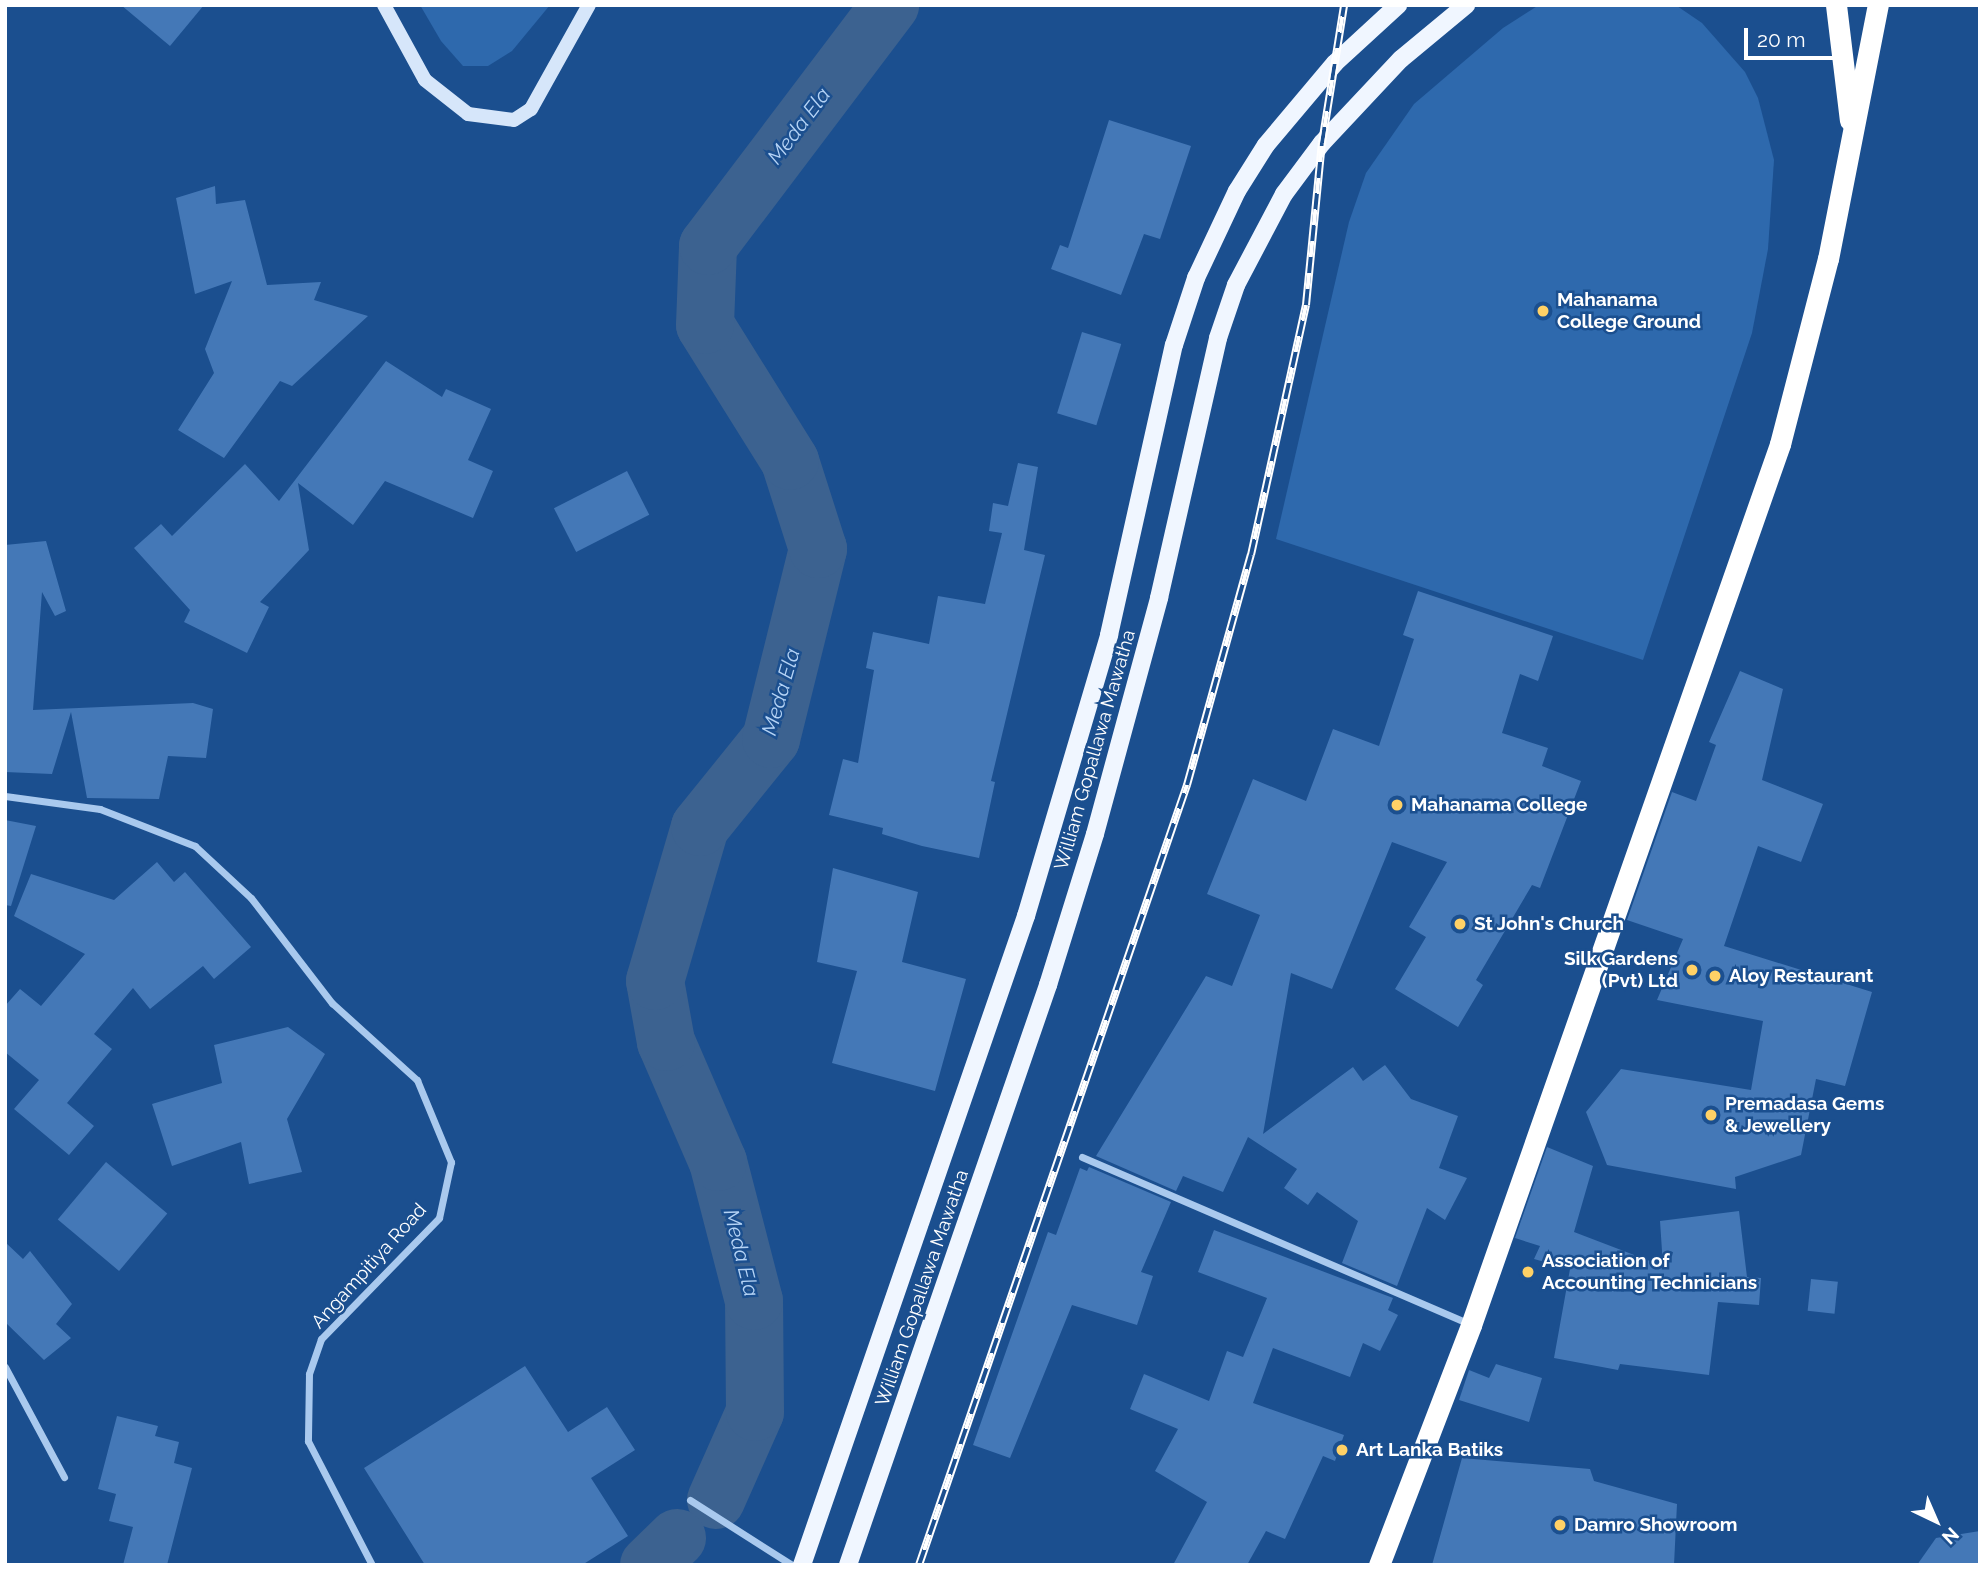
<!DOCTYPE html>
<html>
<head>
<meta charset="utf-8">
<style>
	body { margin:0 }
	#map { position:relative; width:1985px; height:1570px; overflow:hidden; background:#1b4f8f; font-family:Raleway,sans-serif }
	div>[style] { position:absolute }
	.green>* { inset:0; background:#2e69ad }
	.river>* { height:58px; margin:-29px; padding:0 29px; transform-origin:29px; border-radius:29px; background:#3c6290 }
	.building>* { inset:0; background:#4478b7; transform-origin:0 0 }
	.street>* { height:7px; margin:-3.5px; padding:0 3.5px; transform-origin:3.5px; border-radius:3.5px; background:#a9c9ee }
	.secondary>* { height:14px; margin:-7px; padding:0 7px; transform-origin:7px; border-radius:7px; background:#d6e6fa }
	.primary>* { height:18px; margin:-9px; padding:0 9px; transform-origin:9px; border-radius:9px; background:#f0f6ff }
	.highway>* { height:21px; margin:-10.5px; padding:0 10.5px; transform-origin:10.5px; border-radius:10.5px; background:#fff }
	.rail>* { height:8px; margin-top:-4px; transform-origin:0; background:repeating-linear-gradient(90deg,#1b4f8f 0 16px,#fff 0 32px); box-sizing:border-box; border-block:2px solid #fff }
	.dots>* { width:19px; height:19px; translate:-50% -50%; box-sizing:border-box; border:4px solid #1b4f8f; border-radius:50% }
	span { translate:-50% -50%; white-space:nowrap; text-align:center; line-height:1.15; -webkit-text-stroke:5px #1b4f8f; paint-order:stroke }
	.poi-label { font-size:19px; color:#fff; font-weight:700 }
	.left { translate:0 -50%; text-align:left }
	.right { translate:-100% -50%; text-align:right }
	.street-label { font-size:19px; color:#fff }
	.water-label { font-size:21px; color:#b5d3f5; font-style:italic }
	.frame { position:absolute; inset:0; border:7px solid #fff; pointer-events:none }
	.north { position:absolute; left:1901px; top:1486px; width:70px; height:70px; -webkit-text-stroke:5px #1b4f8f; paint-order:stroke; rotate:136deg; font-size:19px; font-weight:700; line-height:28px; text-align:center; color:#fff }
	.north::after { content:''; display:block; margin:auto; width:24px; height:32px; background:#fff; clip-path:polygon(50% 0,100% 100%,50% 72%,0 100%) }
	.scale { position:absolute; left:1744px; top:28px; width:96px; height:32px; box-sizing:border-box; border:4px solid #fff; border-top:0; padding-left:9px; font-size:21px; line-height:24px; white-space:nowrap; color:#fff; -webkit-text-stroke:5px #1b4f8f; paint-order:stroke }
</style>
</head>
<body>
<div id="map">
	<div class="green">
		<div style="clip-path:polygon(420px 5px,550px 5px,512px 51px,488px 66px,463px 66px,441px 41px)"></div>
		<div style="clip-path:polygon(1539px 5px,1677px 6px,1702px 23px,1745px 72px,1758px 98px,1774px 160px,1768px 249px,1752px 333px,1643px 660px,1276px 539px,1349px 222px,1366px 173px,1414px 104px,1503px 28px)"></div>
	</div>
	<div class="river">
		<div style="left:716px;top:1500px;width:96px;rotate:-66.1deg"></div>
		<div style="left:755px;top:1412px;width:111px;rotate:-90.5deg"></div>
		<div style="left:754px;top:1301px;width:144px;rotate:-104.5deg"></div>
		<div style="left:718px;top:1162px;width:131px;rotate:-113.4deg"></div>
		<div style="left:666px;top:1042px;width:62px;rotate:-100.2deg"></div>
		<div style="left:655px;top:981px;width:160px;rotate:-73.7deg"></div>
		<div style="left:700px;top:827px;width:113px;rotate:-51.1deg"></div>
		<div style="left:771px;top:739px;width:196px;rotate:-76.1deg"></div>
		<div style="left:818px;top:549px;width:92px;rotate:-107.7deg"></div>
		<div style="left:790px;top:461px;width:160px;rotate:-122deg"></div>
		<div style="left:705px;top:325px;width:79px;rotate:-87.8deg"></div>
		<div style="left:708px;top:246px;width:302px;rotate:-52.9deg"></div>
		<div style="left:649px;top:1565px;width:39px;rotate:-44deg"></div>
	</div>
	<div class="building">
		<div style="clip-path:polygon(121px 5px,204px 5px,170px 46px)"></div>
		<div style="clip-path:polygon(1109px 120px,1191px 146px,1160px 239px,1144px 234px,1121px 295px,1051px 269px,1060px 245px,1068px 248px)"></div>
		<div style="clip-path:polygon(215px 186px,216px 204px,245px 200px,267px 285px,321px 282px,314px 300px,368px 316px,292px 386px,280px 381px,224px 458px,178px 430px,214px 373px,205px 349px,232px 281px,195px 294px,176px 198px)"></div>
		<div style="left:1082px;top:332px;width:41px;height:85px;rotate:17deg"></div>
		<div style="clip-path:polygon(386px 361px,442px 397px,446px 389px,491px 409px,468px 460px,493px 471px,473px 518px,385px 481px,353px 525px,298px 483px,309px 550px,260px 602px,269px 607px,247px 653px,184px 622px,190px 610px,134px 548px,161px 524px,172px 536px,245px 464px,279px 501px)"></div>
		<div style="clip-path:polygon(1018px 463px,1038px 467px,1024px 550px,1045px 555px,991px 781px,995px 782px,979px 858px,922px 846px,882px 834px,883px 828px,829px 815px,843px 759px,858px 763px,874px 670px,866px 668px,873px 632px,929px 644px,938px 596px,985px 604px,1002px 533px,989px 531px,993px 503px,1008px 506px)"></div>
		<div style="left:627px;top:471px;width:49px;height:82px;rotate:63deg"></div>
		<div style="clip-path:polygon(46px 541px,66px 611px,55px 616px,42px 592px,33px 710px,193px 703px,213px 709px,206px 758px,168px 756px,159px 799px,87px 798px,71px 712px,52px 774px,5px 772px,5px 545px)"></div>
		<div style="clip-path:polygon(1418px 591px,1553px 636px,1538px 681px,1520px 674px,1502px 733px,1548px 748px,1542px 766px,1581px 781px,1540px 888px,1532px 885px,1476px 980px,1483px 985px,1458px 1027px,1395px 989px,1426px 937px,1409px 927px,1447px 862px,1392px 842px,1332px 989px,1291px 973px,1263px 1134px,1353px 1067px,1363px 1081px,1385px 1065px,1411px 1099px,1458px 1116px,1439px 1168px,1467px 1178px,1445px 1220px,1427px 1208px,1397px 1286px,1342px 1263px,1358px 1221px,1317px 1192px,1308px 1205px,1284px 1188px,1297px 1169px,1248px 1137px,1223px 1192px,1183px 1176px,1176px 1191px,1096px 1156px,1206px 976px,1232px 986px,1260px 915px,1207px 894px,1253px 779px,1306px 801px,1333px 729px,1379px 746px,1414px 639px,1403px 635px)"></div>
		<div style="clip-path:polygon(1740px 671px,1783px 689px,1762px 780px,1823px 804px,1801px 862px,1758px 846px,1724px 946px,1872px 992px,1845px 1086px,1816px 1079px,1801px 1155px,1735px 1177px,1736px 1189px,1607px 1165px,1586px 1112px,1621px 1069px,1751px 1090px,1763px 1021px,1657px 1000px,1683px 939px,1627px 920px,1672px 792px,1696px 801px,1716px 745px,1709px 742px)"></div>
		<div style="clip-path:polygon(5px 820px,36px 826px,11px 906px,5px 905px)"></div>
		<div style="clip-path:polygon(157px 862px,174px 882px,185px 872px,251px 947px,214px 979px,203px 966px,150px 1009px,133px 988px,94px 1034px,112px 1049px,67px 1103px,94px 1126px,69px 1155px,14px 1109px,39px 1080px,5px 1052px,5px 1006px,20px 989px,41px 1006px,85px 954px,14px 916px,31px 874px,114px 900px)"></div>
		<div style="clip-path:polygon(833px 868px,918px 892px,902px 962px,966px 979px,935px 1091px,832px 1063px,857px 971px,817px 962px)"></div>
		<div style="clip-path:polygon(288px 1027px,325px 1054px,287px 1119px,302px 1172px,249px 1184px,241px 1142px,172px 1166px,152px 1104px,222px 1083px,214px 1045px)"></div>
		<div style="clip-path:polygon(1547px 1147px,1593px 1166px,1574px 1232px,1663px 1266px,1660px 1221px,1739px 1211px,1747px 1277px,1761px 1278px,1759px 1305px,1718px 1302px,1709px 1375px,1620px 1364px,1618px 1370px,1554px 1358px,1570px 1269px,1534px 1259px,1540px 1246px,1515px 1238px)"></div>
		<div style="left:106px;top:1162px;width:80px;height:75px;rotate:40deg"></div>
		<div style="clip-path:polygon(1089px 1167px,1171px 1202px,1141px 1272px,1153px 1276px,1137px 1325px,1072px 1305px,1010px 1458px,973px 1445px,1048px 1232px,1056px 1235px,1080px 1168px,1087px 1171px)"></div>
		<div style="clip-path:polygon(1214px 1230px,1393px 1298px,1388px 1310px,1398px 1315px,1380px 1351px,1363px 1343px,1350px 1377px,1273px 1348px,1253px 1403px,1344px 1435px,1335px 1461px,1323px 1456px,1285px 1539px,1266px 1531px,1247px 1565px,1173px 1565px,1207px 1502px,1155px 1471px,1178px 1429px,1130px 1409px,1144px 1374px,1209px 1401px,1227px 1351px,1243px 1357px,1267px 1298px,1198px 1272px)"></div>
		<div style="clip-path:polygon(5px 1242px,23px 1259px,30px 1251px,72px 1304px,56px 1324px,71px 1338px,44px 1360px,5px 1322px)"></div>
		<div style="left:1811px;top:1279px;width:27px;height:32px;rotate:6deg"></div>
		<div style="clip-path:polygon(1496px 1364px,1542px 1378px,1529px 1422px,1459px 1400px,1469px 1370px,1489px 1378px)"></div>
		<div style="clip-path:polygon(525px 1366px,568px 1432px,607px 1407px,635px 1450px,591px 1478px,628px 1536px,582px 1565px,425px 1565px,364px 1468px)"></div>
		<div style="clip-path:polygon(117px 1416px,158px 1426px,155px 1436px,179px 1442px,174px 1463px,192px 1468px,167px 1565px,123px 1565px,133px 1527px,109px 1521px,116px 1494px,98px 1489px)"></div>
		<div style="clip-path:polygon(1462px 1458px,1590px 1469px,1594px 1481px,1677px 1504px,1674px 1565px,1432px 1565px)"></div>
		<div style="clip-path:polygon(1980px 1531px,1980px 1565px,1917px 1565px,1936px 1538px)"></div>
	</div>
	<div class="street">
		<div style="left:5px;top:796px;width:96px;rotate:7.8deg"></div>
		<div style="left:100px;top:809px;width:102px;rotate:21.3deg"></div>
		<div style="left:195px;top:846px;width:76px;rotate:42.9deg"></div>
		<div style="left:251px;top:898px;width:133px;rotate:52.4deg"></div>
		<div style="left:332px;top:1003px;width:115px;rotate:42.2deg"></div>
		<div style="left:417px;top:1080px;width:89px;rotate:67.5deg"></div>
		<div style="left:451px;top:1162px;width:57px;rotate:102.1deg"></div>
		<div style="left:439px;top:1218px;width:169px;rotate:134.3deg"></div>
		<div style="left:321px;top:1339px;width:37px;rotate:109deg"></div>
		<div style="left:309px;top:1374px;width:67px;rotate:90.9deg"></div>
		<div style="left:308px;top:1441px;width:140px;rotate:62.7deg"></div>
		<div style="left:1082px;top:1157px;width:419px;rotate:23.3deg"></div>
		<div style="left:5px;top:1367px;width:125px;rotate:61.8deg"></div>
		<div style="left:690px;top:1500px;width:121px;rotate:32.5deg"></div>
	</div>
	<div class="secondary">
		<div style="left:384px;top:5px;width:85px;rotate:61.3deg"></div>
		<div style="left:425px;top:80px;width:55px;rotate:38.3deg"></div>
		<div style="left:468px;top:114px;width:46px;rotate:7.4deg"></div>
		<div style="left:514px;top:120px;width:20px;rotate:-33deg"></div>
		<div style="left:531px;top:109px;width:119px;rotate:-60.9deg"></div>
	</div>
	<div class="primary">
		<div style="left:802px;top:1565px;width:687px;rotate:-70.96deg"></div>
		<div style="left:1026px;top:916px;width:293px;rotate:-73.5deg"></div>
		<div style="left:1109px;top:635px;width:297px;rotate:-77.4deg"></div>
		<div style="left:1174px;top:345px;width:71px;rotate:-71.8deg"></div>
		<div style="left:1196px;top:278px;width:96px;rotate:-64.8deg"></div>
		<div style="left:1237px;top:191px;width:54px;rotate:-57.8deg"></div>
		<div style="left:1266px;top:145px;width:107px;rotate:-49.9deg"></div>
		<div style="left:1335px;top:63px;width:86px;rotate:-42.6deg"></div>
		<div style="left:848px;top:1565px;width:614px;rotate:-70.97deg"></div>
		<div style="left:1048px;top:985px;width:158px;rotate:-72.7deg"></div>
		<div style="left:1095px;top:834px;width:245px;rotate:-74.8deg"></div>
		<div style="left:1159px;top:598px;width:267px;rotate:-77.2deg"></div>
		<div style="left:1218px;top:338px;width:56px;rotate:-71.2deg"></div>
		<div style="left:1236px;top:285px;width:103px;rotate:-62.2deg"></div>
		<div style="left:1284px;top:194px;width:64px;rotate:-53.3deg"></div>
		<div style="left:1322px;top:143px;width:115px;rotate:-46.8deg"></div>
		<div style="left:1401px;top:59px;width:85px;rotate:-39.7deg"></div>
	</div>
	<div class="highway">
		<div style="left:1836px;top:5px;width:116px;rotate:83.1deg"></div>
		<div style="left:1379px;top:1565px;width:257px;rotate:-69deg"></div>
		<div style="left:1471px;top:1325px;width:934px;rotate:-70.67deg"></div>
		<div style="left:1780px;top:444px;width:191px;rotate:-75.5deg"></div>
		<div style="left:1828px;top:259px;width:259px;rotate:-78.9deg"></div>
	</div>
	<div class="rail">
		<div style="left:919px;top:1565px;width:825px;rotate:-71.04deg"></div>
		<div style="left:1187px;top:785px;width:239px;rotate:-74.5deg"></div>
		<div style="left:1251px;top:555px;width:256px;rotate:-77.6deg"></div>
		<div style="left:1306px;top:305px;width:163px;rotate:-84.4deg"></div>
		<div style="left:1322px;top:143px;width:140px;rotate:-80.9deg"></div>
	</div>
	<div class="dots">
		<div style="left:1543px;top:311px;background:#ffd166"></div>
		<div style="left:1397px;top:805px;background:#ffd166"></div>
		<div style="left:1460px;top:924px;background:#ffd166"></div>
		<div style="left:1692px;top:970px;background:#ffd166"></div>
		<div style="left:1715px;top:976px;background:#ffd166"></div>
		<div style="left:1711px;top:1115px;background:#ffd166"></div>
		<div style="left:1528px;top:1272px;background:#ffd166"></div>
		<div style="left:1342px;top:1450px;background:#ffd166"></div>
		<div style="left:1560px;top:1525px;background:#ffd166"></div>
	</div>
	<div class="poi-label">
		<span class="left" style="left:1557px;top:311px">Mahanama<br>College Ground</span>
		<span class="left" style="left:1411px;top:805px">Mahanama College</span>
		<span class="left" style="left:1474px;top:924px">St John's Church</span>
		<span class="right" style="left:1678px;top:970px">Silk Gardens<br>(Pvt) Ltd</span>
		<span class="left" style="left:1729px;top:976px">Aloy Restaurant</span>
		<span class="left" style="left:1725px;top:1115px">Premadasa Gems<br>&amp; Jewellery</span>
		<span class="left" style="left:1542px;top:1272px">Association of<br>Accounting Technicians</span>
		<span class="left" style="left:1356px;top:1450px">Art Lanka Batiks</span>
		<span class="left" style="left:1574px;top:1525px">Damro Showroom</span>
	</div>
	<div class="street-label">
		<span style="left:1095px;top:750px;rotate:-74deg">William Gopallawa Mawatha</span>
		<span style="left:369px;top:1266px;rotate:-48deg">Angampitiya Road</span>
		<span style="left:922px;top:1288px;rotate:-71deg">William Gopallawa Mawatha</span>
	</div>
	<div class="water-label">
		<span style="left:799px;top:126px;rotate:-53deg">Meda Ela</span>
		<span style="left:781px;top:692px;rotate:-74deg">Meda Ela</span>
		<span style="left:741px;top:1253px;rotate:76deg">Meda Ela</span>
	</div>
	<div class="frame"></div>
	<div class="north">N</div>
	<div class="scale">20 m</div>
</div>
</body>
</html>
